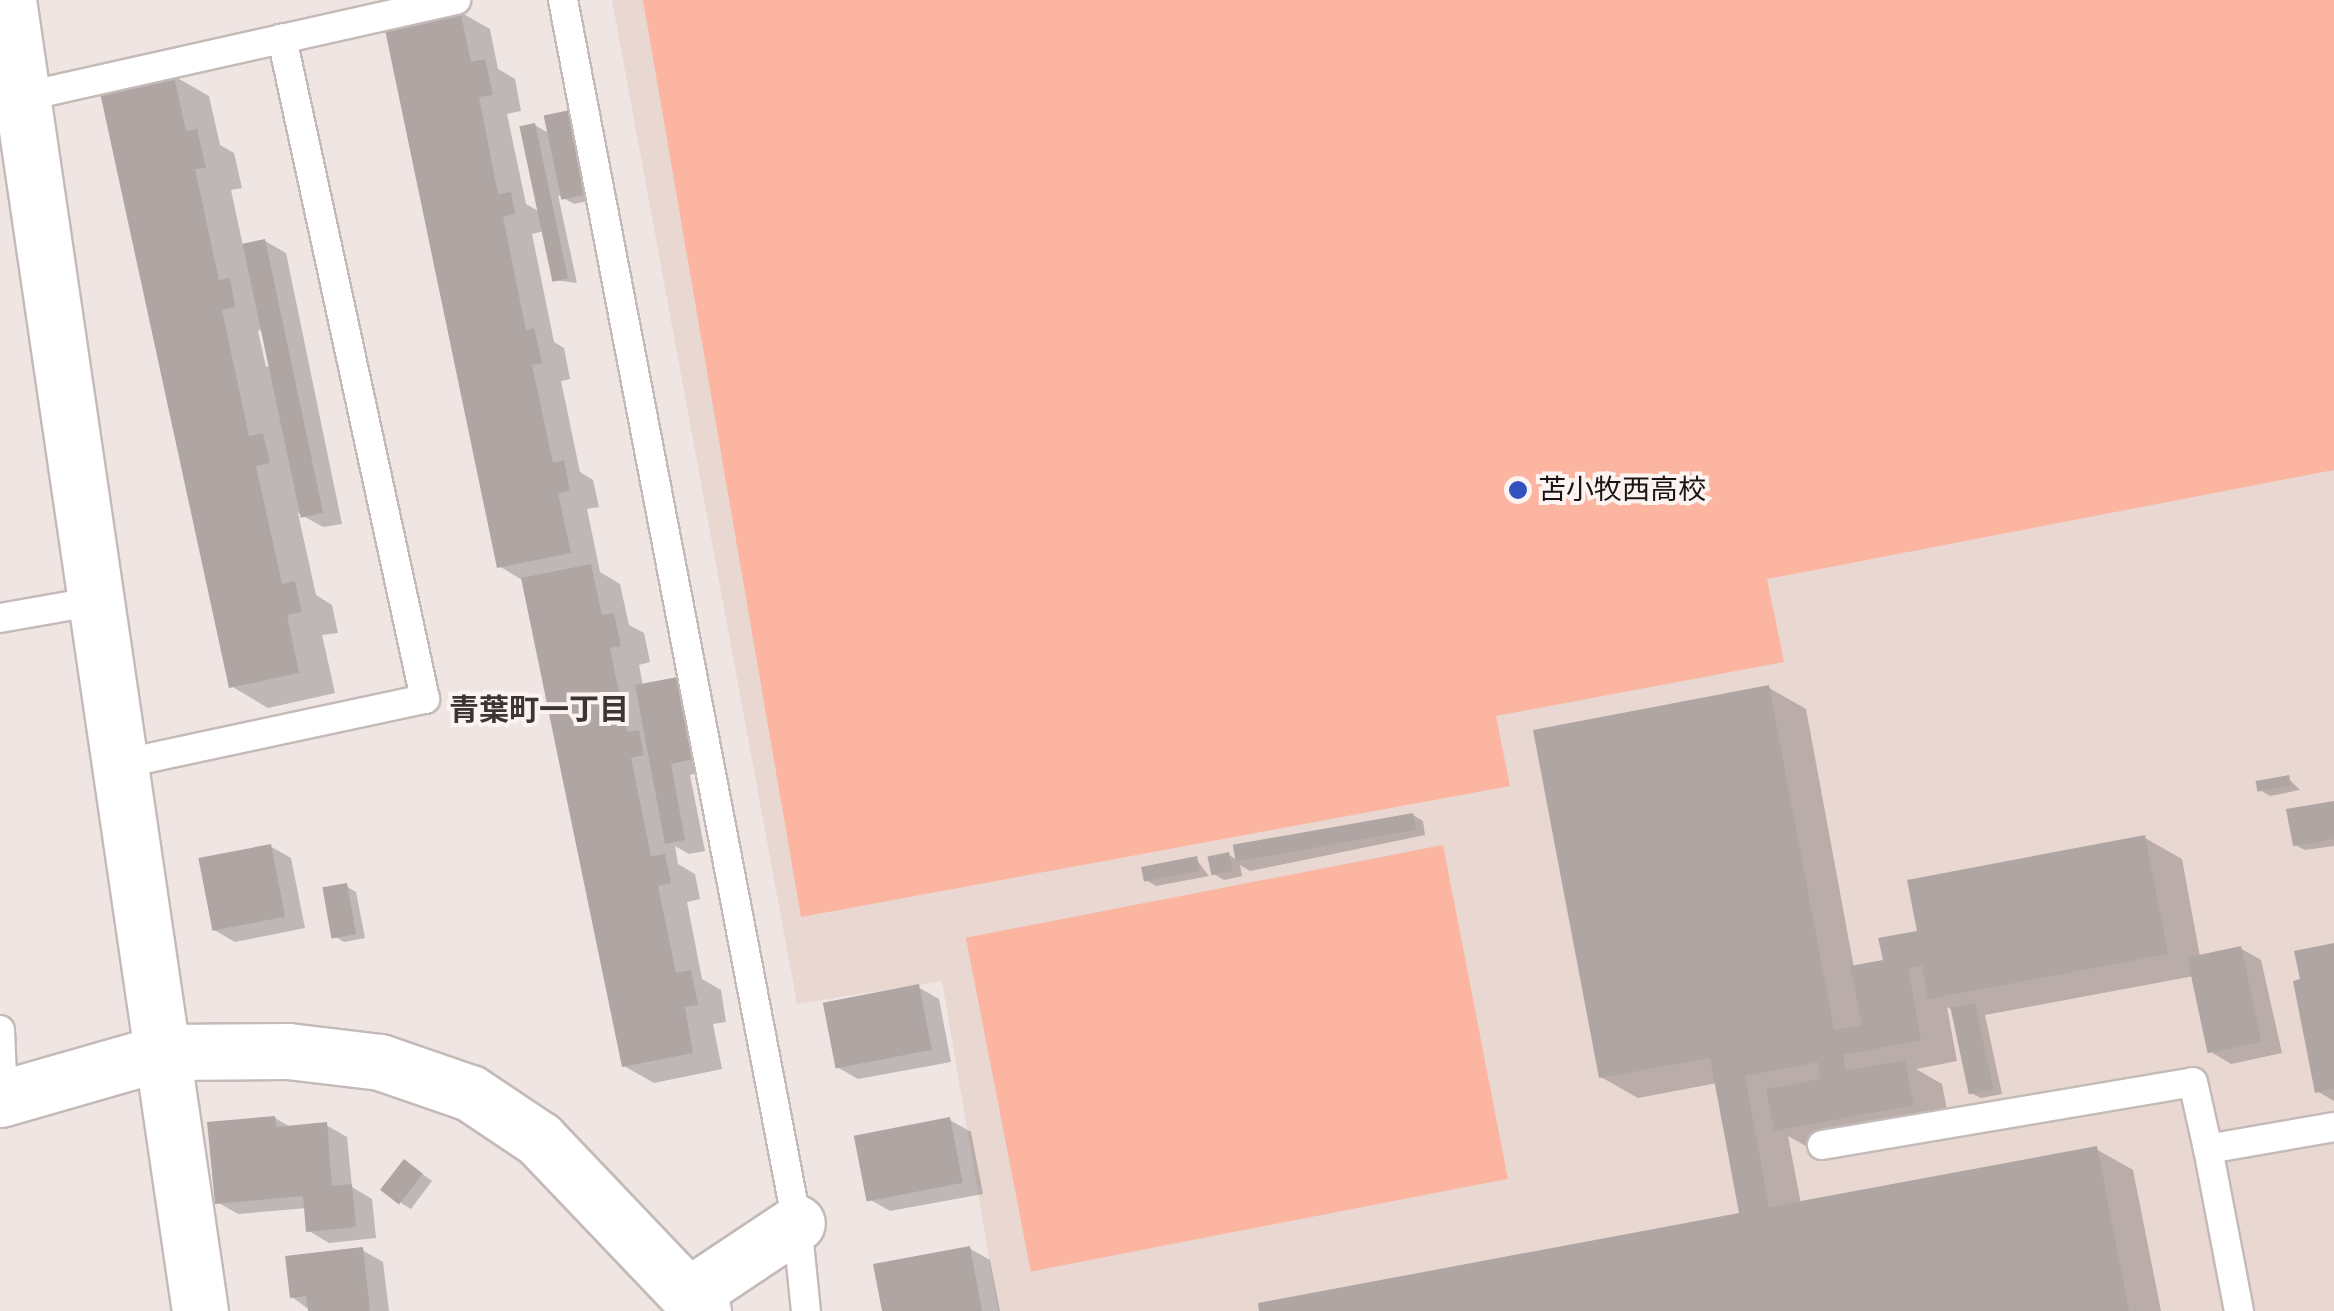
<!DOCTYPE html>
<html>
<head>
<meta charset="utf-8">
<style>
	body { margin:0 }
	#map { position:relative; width:2334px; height:1311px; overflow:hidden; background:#efe5e3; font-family:"Source Sans 3","Noto Sans JP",sans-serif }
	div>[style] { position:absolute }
	.built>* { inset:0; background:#e9d7d2 }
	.green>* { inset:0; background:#fbb5a0; transform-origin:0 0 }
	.shadow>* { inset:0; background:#0003 }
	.building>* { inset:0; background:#afa6a4; transform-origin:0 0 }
	.roads { filter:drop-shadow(2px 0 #c4bab8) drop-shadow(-2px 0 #c4bab8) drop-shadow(0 2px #c4bab8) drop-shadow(0 -2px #c4bab8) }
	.lane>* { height:28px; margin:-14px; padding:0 14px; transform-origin:14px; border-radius:14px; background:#fff }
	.street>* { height:55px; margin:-27.5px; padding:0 27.5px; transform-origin:27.5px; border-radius:27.5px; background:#fff }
	.dots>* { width:28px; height:28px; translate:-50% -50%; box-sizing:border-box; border:5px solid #fcf3f0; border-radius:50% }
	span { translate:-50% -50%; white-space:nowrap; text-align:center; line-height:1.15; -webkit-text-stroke:8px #fcf3f0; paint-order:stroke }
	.poi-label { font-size:28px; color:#1a1615 }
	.left { translate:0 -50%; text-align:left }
	.neighbourhood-label { font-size:30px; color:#3c3533; font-weight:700 }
</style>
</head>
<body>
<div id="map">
	<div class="built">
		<div style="clip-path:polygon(612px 0,2334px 0,2334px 1311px,998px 1311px,942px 981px,797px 1004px)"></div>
	</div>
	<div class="green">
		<div style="clip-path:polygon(643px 0,2334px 0,2334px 470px,1767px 579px,1784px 662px,1496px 716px,1510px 786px,801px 917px)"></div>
		<div style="left:1443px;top:845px;width:340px;height:486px;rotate:79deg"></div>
	</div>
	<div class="shadow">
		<div style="clip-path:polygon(460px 12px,490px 29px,498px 69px,515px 79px,521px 111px,507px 114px,526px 204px,540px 212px,535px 125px,550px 134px,597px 199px,574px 204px,558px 195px,577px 283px,554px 280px,544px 231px,532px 234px,554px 342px,564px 348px,570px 379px,561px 381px,580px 472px,593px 480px,599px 507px,587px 509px,600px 572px,620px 584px,629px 625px,644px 633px,650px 662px,639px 665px,643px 686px,719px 769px,690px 775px,705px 851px,689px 854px,675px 846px,678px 864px,695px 874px,700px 899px,687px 902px,702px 979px,721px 990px,726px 1022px,713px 1024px,722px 1069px,654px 1083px,624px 1066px,524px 581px,499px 566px)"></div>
		<div style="clip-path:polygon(evenodd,172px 75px,209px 96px,220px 145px,234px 153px,242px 188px,231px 190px,243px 246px,265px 241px,286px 253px,342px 524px,323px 527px,298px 513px,316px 595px,332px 605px,338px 633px,322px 635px,335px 693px,268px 708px,231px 686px,172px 75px,263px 329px,271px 366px,266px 367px,258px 331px,263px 329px)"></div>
		<div style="clip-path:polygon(1769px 688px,1806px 709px,1854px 968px,1886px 962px,1920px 933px,2145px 838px,2182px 859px,2200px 957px,2240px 948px,2261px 960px,2282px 1053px,2231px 1064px,2211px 1052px,2194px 976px,1985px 1015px,2002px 1094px,1981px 1098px,1971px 1093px,1954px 1011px,1947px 1007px,1957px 1061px,1916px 1069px,1942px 1084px,1950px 1125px,1813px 1150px,1788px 1136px,1801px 1204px,2096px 1149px,2133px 1170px,2161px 1311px,1262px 1311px,1742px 1215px,1717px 1083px,1638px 1098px,1601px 1077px)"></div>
		<div style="clip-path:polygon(2288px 778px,2300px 790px,2270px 796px,2260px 790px)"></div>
		<div style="clip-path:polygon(2334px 803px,2334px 846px,2305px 850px,2295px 845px)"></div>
		<div style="clip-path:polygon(1413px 815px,1423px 821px,1425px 835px,1250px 871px,1240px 865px,1242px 876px,1224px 880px,1214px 874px,1229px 855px,1239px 861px)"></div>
		<div style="clip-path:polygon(270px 846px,291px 858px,305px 928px,235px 942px,214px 930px)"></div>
		<div style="clip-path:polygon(1196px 859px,1209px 876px,1156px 886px,1146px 880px)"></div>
		<div style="clip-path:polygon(346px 886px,356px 892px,365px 938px,344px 942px,334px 936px)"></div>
		<div style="clip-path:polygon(2334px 945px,2334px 1101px,2317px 1091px,2303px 981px)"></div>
		<div style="clip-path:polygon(918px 987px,939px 999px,951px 1062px,858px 1079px,837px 1067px)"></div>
		<div style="clip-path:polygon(275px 1118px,292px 1128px,326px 1125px,347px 1137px,352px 1187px,372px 1199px,376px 1238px,329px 1243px,309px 1231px,307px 1208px,238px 1214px,217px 1202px)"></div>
		<div style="clip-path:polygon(950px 1120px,971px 1132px,983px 1194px,890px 1211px,869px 1199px)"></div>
		<div style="clip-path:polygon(414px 1168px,432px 1181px,411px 1209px,401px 1203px)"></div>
		<div style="clip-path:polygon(969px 1248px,990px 1260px,1000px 1311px,885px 1311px)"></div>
		<div style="clip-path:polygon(362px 1250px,383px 1262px,389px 1311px,311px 1311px,292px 1297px)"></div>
	</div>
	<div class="building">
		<div style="clip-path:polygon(460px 9px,471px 62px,485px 59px,493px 95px,479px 97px,498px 194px,511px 192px,515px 214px,503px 217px,526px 330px,534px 328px,542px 363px,532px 365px,553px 463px,564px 460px,570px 491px,558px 493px,571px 553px,497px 568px,384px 25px)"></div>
		<div style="clip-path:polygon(173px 72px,186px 131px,197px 129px,206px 168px,195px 169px,219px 280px,230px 278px,235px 307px,222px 310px,249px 436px,263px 433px,270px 463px,256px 466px,282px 584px,295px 581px,302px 612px,287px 615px,299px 673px,229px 688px,99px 88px)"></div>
		<div style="left:570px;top:110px;width:86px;height:27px;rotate:78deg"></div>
		<div style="left:535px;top:123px;width:159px;height:16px;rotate:78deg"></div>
		<div style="left:265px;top:239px;width:280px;height:23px;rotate:78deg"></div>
		<div style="clip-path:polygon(591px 564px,602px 615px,614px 613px,621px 646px,610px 648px,627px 732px,639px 730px,644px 755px,631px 758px,651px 856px,665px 854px,671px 883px,658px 886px,676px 973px,691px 970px,698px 1005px,685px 1007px,693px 1053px,622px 1067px,521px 578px)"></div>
		<div style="clip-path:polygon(683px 676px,699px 758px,671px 764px,685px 840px,665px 844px,635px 685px)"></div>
		<div style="clip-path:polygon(1769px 685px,1834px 1030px,1862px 1025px,1850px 966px,1883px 960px,1878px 938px,1917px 931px,1907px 880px,2145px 835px,2168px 954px,1928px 999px,1922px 965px,1908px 968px,1921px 1040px,1843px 1055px,1846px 1071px,1905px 1060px,1914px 1105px,1774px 1131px,1766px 1089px,1820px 1079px,1818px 1062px,1745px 1076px,1769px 1207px,2097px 1146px,2129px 1311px,1259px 1311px,1258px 1303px,1739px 1213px,1710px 1058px,1599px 1078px,1533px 730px)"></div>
		<div style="left:2289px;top:775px;width:11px;height:34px;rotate:80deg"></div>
		<div style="clip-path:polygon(2334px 801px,2334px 839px,2293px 846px,2286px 809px)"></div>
		<div style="left:1413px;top:813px;width:17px;height:183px;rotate:80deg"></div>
		<div style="left:271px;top:844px;width:74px;height:74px;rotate:79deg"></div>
		<div style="left:1229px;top:852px;width:19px;height:22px;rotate:78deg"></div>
		<div style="left:1197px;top:856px;width:15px;height:57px;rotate:79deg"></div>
		<div style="left:347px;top:883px;width:52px;height:25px;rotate:80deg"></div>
		<div style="clip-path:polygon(2334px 943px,2334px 1089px,2315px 1093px,2293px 981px,2300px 979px,2294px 951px)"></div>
		<div style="left:2241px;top:946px;width:98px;height:55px;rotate:78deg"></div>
		<div style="left:919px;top:984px;width:67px;height:98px;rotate:79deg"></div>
		<div style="left:1975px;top:1003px;width:88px;height:25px;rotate:78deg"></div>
		<div style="clip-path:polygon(275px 1116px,276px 1127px,327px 1122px,332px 1186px,352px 1184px,356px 1227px,306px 1232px,303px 1196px,215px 1204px,207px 1122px)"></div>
		<div style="left:950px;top:1117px;width:67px;height:98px;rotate:79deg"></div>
		<div style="left:404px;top:1159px;width:24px;height:39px;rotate:38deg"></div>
		<div style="clip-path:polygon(970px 1246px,982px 1311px,882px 1311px,873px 1264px)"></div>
		<div style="clip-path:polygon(363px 1247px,370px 1311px,308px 1311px,306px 1296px,290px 1298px,285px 1256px)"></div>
	</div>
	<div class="roads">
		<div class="lane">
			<div style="left:563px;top:0;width:1245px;rotate:79.17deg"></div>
			<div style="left:797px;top:1223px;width:88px;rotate:84.2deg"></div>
			<div style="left:22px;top:97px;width:445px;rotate:-12.6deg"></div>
			<div style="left:0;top:618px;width:97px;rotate:-10deg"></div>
			<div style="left:121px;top:764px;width:311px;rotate:-12.1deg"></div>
			<div style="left:425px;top:699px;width:676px;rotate:-102.21deg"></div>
			<div style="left:0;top:1030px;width:68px;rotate:87.5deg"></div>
			<div style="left:1822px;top:1145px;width:376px;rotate:-9.6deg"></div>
			<div style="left:2193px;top:1082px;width:69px;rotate:77.4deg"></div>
			<div style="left:2239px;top:1311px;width:165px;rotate:-100.8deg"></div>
			<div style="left:2208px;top:1149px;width:128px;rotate:-9.9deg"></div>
		</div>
		<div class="street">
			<div style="left:8px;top:0;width:1325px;rotate:81.67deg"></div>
			<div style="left:0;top:1099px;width:171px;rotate:-16deg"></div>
			<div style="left:164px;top:1052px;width:124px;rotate:-0.5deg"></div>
			<div style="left:288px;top:1051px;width:93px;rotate:6.8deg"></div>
			<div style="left:380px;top:1062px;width:95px;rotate:19deg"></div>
			<div style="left:470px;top:1093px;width:83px;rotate:33.7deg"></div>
			<div style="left:539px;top:1139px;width:238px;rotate:46.4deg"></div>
			<div style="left:692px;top:1293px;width:126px;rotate:-33.7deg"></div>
		</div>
	</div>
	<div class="dots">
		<div style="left:1518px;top:490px;background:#3250c0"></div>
	</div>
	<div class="poi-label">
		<span class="left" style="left:1538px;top:490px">苫小牧西高校</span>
	</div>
	<div class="neighbourhood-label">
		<span style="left:539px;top:711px">青葉町一丁目</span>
	</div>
</div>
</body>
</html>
